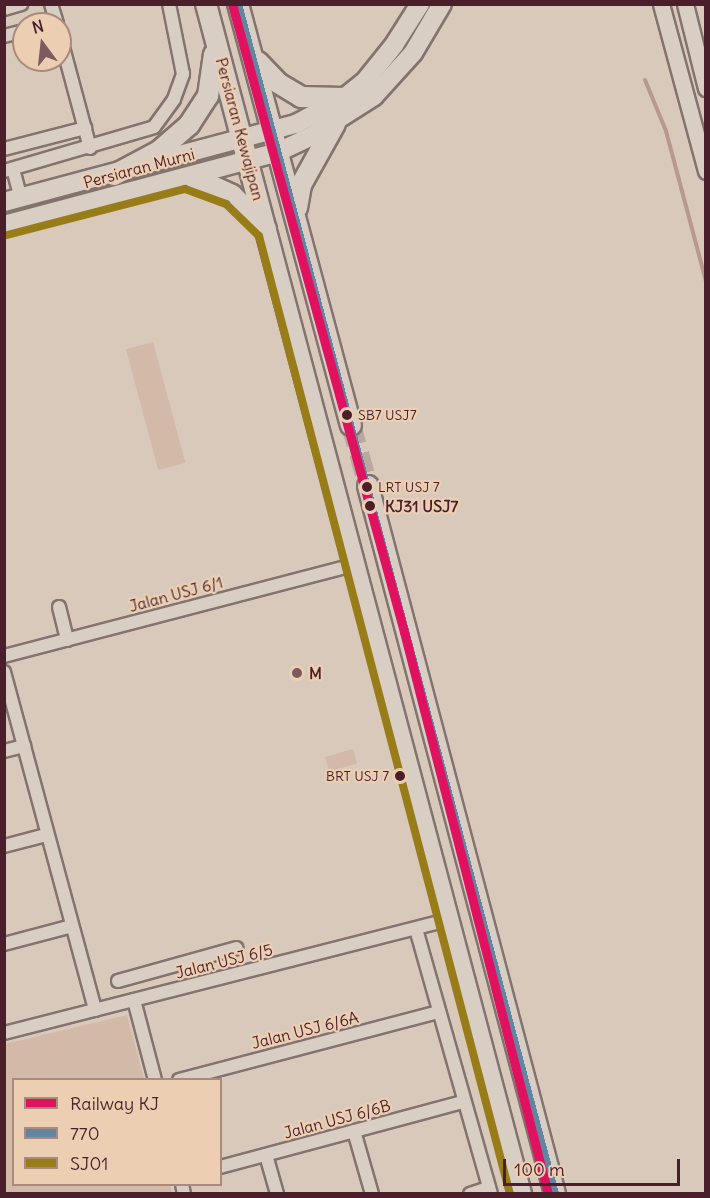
<!DOCTYPE html>
<html>
<head>
<meta charset="utf-8">
<style>
	body { margin:0 }
	#map { position:relative; width:710px; height:1198px; overflow:hidden; background:#d9c9bb; font-family:Delius,sans-serif }
	div>[style] { position:absolute }
	.green>* { inset:0; background:#d2b9a8; transform-origin:0 0 }
	.stream>* { height:4px; margin:-2px; padding:0 2px; transform-origin:2px; border-radius:2px; background:#b7998d }
	.primary-tunnel>* { height:20px; margin-top:-10px; transform-origin:0; background:repeating-linear-gradient(90deg,#bca79e 0 20px,transparent 0 30px) }
	.roads { filter:drop-shadow(2px 0 #83736f) drop-shadow(-2px 0 #83736f) drop-shadow(0 2px #83736f) drop-shadow(0 -2px #83736f) }
	.minor>* { height:12px; margin:-6px; padding:0 6px; transform-origin:6px; border-radius:6px; background:#d9cec4 }
	.tertiary>* { height:15px; margin:-7.5px; padding:0 7.5px; transform-origin:7.5px; border-radius:7.5px; background:#d9cec4 }
	.secondary>* { height:18px; margin:-9px; padding:0 9px; transform-origin:9px; border-radius:9px; background:#d9cec4 }
	.primary>* { height:20px; margin:-10px; padding:0 10px; transform-origin:10px; border-radius:10px; background:#d9cec4 }
	.bus-1>* { height:8px; margin:-4px; padding:0 4px; transform-origin:4px; border-radius:4px; background:#6186a2 }
	.bus-2>* { height:8px; margin:-4px; padding:0 4px; transform-origin:4px; border-radius:4px; background:#987c18 }
	.rail-1>* { height:9px; margin:-4.5px; padding:0 4.5px; transform-origin:4.5px; border-radius:4.5px; background:#e0115f }
	.dots>* { width:16px; height:16px; translate:-50% -50%; box-sizing:border-box; border:3px solid #eccfb3; border-radius:50% }
	span { translate:-50% -50%; white-space:nowrap; text-align:center; line-height:1.15; -webkit-text-stroke:4.5px #eccfb3; paint-order:stroke }
	.bus-label { font-size:14px; color:#4a1f2b }
	.left { translate:0 -50%; text-align:left }
	.right { translate:-100% -50%; text-align:right }
	.street-label { font-size:16px; color:#4a1f2b }
	.stop-label { font-size:16px; color:#4a1f2b; font-weight:700 }
	.poi-label { font-size:16px; color:#4a1f2b; font-weight:700 }
	.frame { position:absolute; inset:0; border:6px solid #4a1f2b; pointer-events:none }
	.legend { position:absolute; left:12px; top:1078px; width:210px; height:108px; box-sizing:border-box; background:#eccfb3; border:2px solid #ab897d; margin:0; padding:8px 10px; list-style:none; font-size:18px; color:#4a1f2b }
	.legend li { display:flex; align-items:center; gap:12px; height:30px }
	.legend b { width:30px; border:2px solid #ab897d }
	.north { position:absolute; left:12px; top:12px; width:60px; height:60px; box-sizing:border-box; background:#eccfb3; border:2px solid #ab897d; border-radius:50%; rotate:345deg; font-size:16px; font-weight:700; line-height:24px; text-align:center; color:#4a1f2b }
	.north::after { content:''; display:block; margin:auto; width:21px; height:27px; background:#7c5a5d; clip-path:polygon(50% 0,100% 100%,50% 72%,0 100%) }
	.scale { position:absolute; left:503px; top:1159px; width:177px; height:27px; box-sizing:border-box; border:3px solid #4a1f2b; border-top:0; padding-left:8px; font-size:18px; line-height:21px; white-space:nowrap; color:#4a1f2b; -webkit-text-stroke:4px #eccfb3; paint-order:stroke }
</style>
</head>
<body>
<div id="map">
	<div class="green">
		<div style="left:153px;top:342px;width:125px;height:28px;rotate:75deg"></div>
		<div style="left:353px;top:749px;width:15px;height:29px;rotate:74deg"></div>
		<div style="clip-path:polygon(127px 1015px,144px 1079px,14px 1080px,14px 1184px,170px 1185px,172px 1193px,5px 1193px,5px 1044px)"></div>
	</div>
	<div class="stream">
		<div style="left:645px;top:80px;width:55px;rotate:67.6deg"></div>
		<div style="left:666px;top:131px;width:155px;rotate:75.1deg"></div>
	</div>
	<div class="primary-tunnel">
		<div style="left:351px;top:425px;width:63px;rotate:74.4deg"></div>
	</div>
	<div class="roads">
		<div class="minor">
			<div style="left:51px;top:4px;width:21px;rotate:73deg"></div>
			<div style="left:4px;top:9px;width:18px;rotate:-16deg"></div>
			<div style="left:4px;top:36px;width:21px;rotate:-14deg"></div>
			<div style="left:60px;top:36px;width:116px;rotate:75deg"></div>
			<div style="left:4px;top:149px;width:84px;rotate:-14.5deg"></div>
			<div style="left:13px;top:169px;width:30px;rotate:75deg"></div>
			<div style="left:4px;top:171px;width:156px;rotate:-16.3deg"></div>
			<div style="left:154px;top:127px;width:34px;rotate:-54deg"></div>
			<div style="left:174px;top:99px;width:27px;rotate:-70deg"></div>
			<div style="left:183px;top:74px;width:71px;rotate:-101.3deg"></div>
			<div style="left:59px;top:607px;width:34px;rotate:76deg"></div>
			<div style="left:4px;top:656px;width:365px;rotate:-14.6deg"></div>
			<div style="left:4px;top:672px;width:350px;rotate:74.9deg"></div>
			<div style="left:4px;top:751px;width:21px;rotate:-14deg"></div>
			<div style="left:4px;top:846px;width:43px;rotate:-14.7deg"></div>
			<div style="left:416px;top:929px;width:275px;rotate:74.2deg"></div>
			<div style="left:4px;top:944px;width:70px;rotate:-14.8deg"></div>
			<div style="left:118px;top:981px;width:123px;rotate:-15.5deg"></div>
			<div style="left:134px;top:1000px;width:83px;rotate:75.3deg"></div>
			<div style="left:4px;top:1033px;width:461px;rotate:-14.3deg"></div>
			<div style="left:179px;top:1080px;width:269px;rotate:-14.7deg"></div>
			<div style="left:354px;top:1131px;width:66px;rotate:74.1deg"></div>
			<div style="left:266px;top:1155px;width:41px;rotate:74.2deg"></div>
			<div style="left:220px;top:1167px;width:252px;rotate:-15deg"></div>
			<div style="left:182px;top:1184px;width:10px;rotate:79deg"></div>
			<div style="left:470px;top:1194px;width:20px;rotate:-18deg"></div>
		</div>
		<div class="tertiary">
			<div style="left:661px;top:4px;width:173px;rotate:74.9deg"></div>
			<div style="left:685px;top:4px;width:87px;rotate:76deg"></div>
		</div>
		<div class="secondary">
			<div style="left:4px;top:202px;width:302px;rotate:-15deg"></div>
			<div style="left:296px;top:124px;width:55px;rotate:-28.4deg"></div>
			<div style="left:344px;top:98px;width:28px;rotate:-39deg"></div>
			<div style="left:366px;top:80px;width:45px;rotate:-51.3deg"></div>
			<div style="left:394px;top:45px;width:49px;rotate:-57.6deg"></div>
			<div style="left:4px;top:225px;width:284px;rotate:-14.9deg"></div>
			<div style="left:278px;top:152px;width:35px;rotate:-25deg"></div>
			<div style="left:310px;top:137px;width:76px;rotate:-32.6deg"></div>
			<div style="left:374px;top:96px;width:58px;rotate:-47.8deg"></div>
			<div style="left:413px;top:53px;width:57px;rotate:-59.4deg"></div>
		</div>
		<div class="primary">
			<div style="left:206px;top:4px;width:1231px;rotate:75.17deg"></div>
			<div style="left:238px;top:4px;width:436px;rotate:75deg"></div>
			<div style="left:258px;top:62px;width:29px;rotate:46deg"></div>
			<div style="left:278px;top:83px;width:27px;rotate:31deg"></div>
			<div style="left:301px;top:97px;width:43px;rotate:1.3deg"></div>
			<div style="left:114px;top:175px;width:51px;rotate:-28.1deg"></div>
			<div style="left:159px;top:151px;width:40px;rotate:-41deg"></div>
			<div style="left:189px;top:125px;width:35px;rotate:-57deg"></div>
			<div style="left:208px;top:96px;width:42px;rotate:-81.9deg"></div>
			<div style="left:185px;top:178px;width:16px;rotate:11deg"></div>
			<div style="left:201px;top:181px;width:34px;rotate:24deg"></div>
			<div style="left:232px;top:195px;width:48px;rotate:45deg"></div>
			<div style="left:297px;top:208px;width:23px;rotate:-80deg"></div>
			<div style="left:301px;top:185px;width:70px;rotate:-60.9deg"></div>
			<div style="left:368px;top:486px;width:732px;rotate:75.2deg"></div>
		</div>
	</div>
	<div class="bus-1">
		<div style="left:238px;top:4px;width:1231px;rotate:75.08deg"></div>
	</div>
	<div class="bus-2">
		<div style="left:7px;top:235px;width:184px;rotate:-14.5deg"></div>
		<div style="left:185px;top:189px;width:44px;rotate:20.1deg"></div>
		<div style="left:226px;top:204px;width:46px;rotate:44.1deg"></div>
		<div style="left:259px;top:236px;width:990px;rotate:75.32deg"></div>
	</div>
	<div class="rail-1">
		<div style="left:232px;top:4px;width:651px;rotate:74.68deg"></div>
		<div style="left:404px;top:632px;width:580px;rotate:75.63deg"></div>
	</div>
	<div class="dots">
		<div style="left:347px;top:415px;background:#4a1f2b"></div>
		<div style="left:367px;top:487px;background:#4a1f2b"></div>
		<div style="left:370px;top:506px;background:#4a1f2b"></div>
		<div style="left:297px;top:673px;background:#7c5a5d"></div>
		<div style="left:400px;top:776px;background:#4a1f2b"></div>
	</div>
	<div class="bus-label">
		<span class="left" style="left:358px;top:415px">SB7 USJ7</span>
		<span class="left" style="left:378px;top:487px">LRT USJ 7</span>
		<span class="right" style="left:389px;top:776px">BRT USJ 7</span>
	</div>
	<div class="street-label">
		<span style="left:240px;top:129px;rotate:75deg">Persiaran Kewajipan</span>
		<span style="left:139px;top:168px;rotate:-15deg">Persiaran Murni</span>
		<span style="left:176px;top:594px;rotate:-15deg">Jalan USJ 6/1</span>
		<span style="left:224px;top:961px;rotate:-14deg">Jalan USJ 6/5</span>
		<span style="left:305px;top:1030px;rotate:-14deg">Jalan USJ 6/6A</span>
		<span style="left:337px;top:1119px;rotate:-15deg">Jalan USJ 6/6B</span>
	</div>
	<div class="stop-label">
		<span class="left" style="left:385px;top:506px">KJ31 USJ7</span>
	</div>
	<div class="poi-label">
		<span class="left" style="left:309px;top:673px">M</span>
	</div>
	<div class="frame"></div>
	<ul class="legend">
	<li><b style="height:8px;background:#e0115f"></b>Railway KJ</li>
	<li><b style="height:8px;background:#6186a2"></b>770</li>
	<li><b style="height:8px;background:#987c18"></b>SJ01</li>
	</ul>
	<div class="north">N</div>
	<div class="scale">100 m</div>
</div>
</body>
</html>
